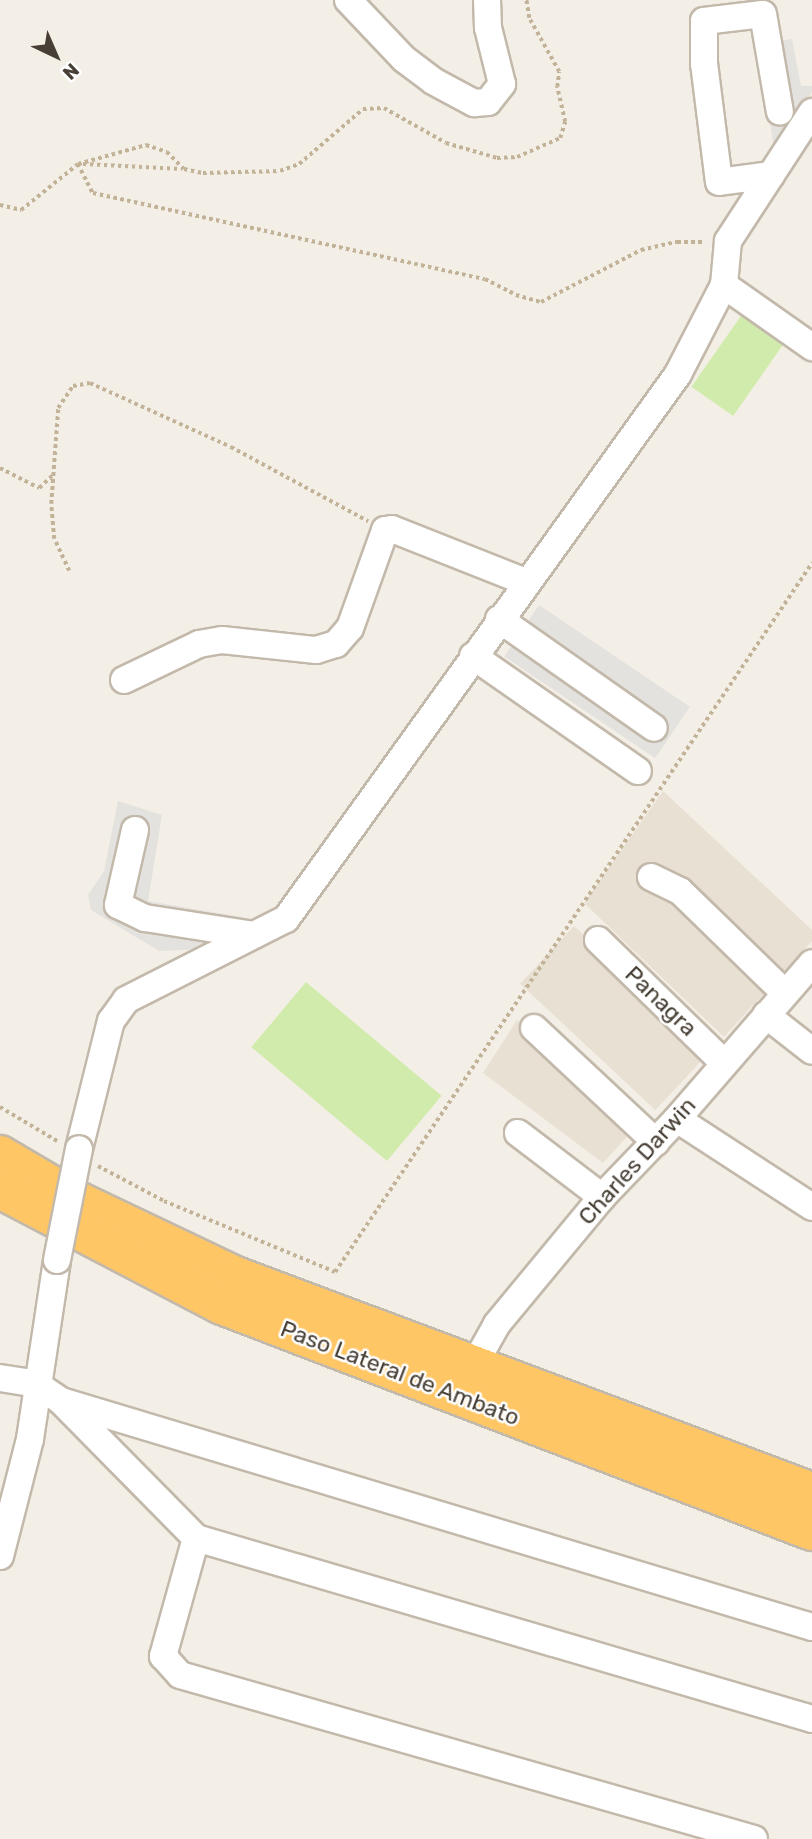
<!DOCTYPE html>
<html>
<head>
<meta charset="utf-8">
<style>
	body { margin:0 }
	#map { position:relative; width:812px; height:1839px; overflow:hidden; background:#f4efe6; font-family:Rubik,sans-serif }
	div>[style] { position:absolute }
	.residential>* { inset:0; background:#e8e1d3; transform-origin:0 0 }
	.green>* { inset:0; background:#d1ebac; transform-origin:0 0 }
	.parking>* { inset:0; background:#e4e2de; transform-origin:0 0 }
	.path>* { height:3.5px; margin-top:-1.75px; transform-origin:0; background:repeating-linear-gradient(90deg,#c2b298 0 3.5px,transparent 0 7px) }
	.roads { filter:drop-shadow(2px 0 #c3b9ab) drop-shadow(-2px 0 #c3b9ab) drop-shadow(0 2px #c3b9ab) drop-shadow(0 -2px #c3b9ab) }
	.minor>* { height:26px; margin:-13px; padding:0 13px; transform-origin:13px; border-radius:13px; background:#fff }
	.highway>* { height:38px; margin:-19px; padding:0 19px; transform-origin:19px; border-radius:19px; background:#ffc666 }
	.bridges { filter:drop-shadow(2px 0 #c3b9ab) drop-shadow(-2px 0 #c3b9ab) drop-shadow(0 2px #c3b9ab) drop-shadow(0 -2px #c3b9ab) }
	.minor-bridge>* { height:26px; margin:-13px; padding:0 13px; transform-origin:13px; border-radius:13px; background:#fff }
	span { translate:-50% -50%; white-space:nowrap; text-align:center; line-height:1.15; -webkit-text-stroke:5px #fff; paint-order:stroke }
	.street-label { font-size:23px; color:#473f35 }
	.north { position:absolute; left:21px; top:21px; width:70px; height:70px; -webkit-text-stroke:5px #fff; paint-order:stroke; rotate:136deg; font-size:19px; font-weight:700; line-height:28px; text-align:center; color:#473f35 }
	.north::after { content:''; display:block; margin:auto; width:24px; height:32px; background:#473f35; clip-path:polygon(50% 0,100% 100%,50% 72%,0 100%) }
</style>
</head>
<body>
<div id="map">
	<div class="residential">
		<div style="clip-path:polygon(663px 791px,812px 930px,812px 941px,724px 1037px,584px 903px)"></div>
		<div style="left:574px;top:926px;width:185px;height:79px;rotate:43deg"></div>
		<div style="clip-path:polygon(517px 1020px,634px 1129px,603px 1163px,483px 1073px)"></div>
	</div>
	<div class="green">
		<div style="left:743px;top:313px;width:51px;height:90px;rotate:35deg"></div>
		<div style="left:306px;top:982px;width:177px;height:85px;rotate:40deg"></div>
	</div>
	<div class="parking">
		<div style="clip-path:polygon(792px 39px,801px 86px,812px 86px,812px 92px,774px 150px,759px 43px)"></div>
		<div style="left:539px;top:605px;width:182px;height:62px;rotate:34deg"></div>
		<div style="clip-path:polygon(118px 801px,162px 815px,148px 901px,265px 921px,205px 949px,159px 951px,91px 910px,88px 895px,104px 871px)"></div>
	</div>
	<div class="path">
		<div style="left:78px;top:164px;width:71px;rotate:-15.6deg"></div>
		<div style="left:146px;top:145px;width:22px;rotate:18deg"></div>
		<div style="left:167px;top:152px;width:24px;rotate:45deg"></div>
		<div style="left:184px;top:169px;width:19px;rotate:12deg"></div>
		<div style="left:203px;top:173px;width:77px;rotate:-1.5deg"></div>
		<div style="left:280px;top:171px;width:20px;rotate:-20deg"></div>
		<div style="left:299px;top:164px;width:84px;rotate:-40.7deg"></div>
		<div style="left:363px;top:109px;width:21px;rotate:-3deg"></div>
		<div style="left:384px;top:108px;width:71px;rotate:29.4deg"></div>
		<div style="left:446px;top:143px;width:53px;rotate:16.4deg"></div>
		<div style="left:497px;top:158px;width:20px;rotate:-3deg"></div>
		<div style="left:517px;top:157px;width:47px;rotate:-23.8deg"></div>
		<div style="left:560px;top:138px;width:17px;rotate:-73deg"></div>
		<div style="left:565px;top:122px;width:36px;rotate:-103deg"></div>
		<div style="left:557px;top:87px;width:15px;rotate:-82deg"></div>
		<div style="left:559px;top:72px;width:62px;rotate:-119.1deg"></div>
		<div style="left:529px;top:18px;width:18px;rotate:-99deg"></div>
		<div style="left:83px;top:164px;width:99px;rotate:2.9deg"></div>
		<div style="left:0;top:205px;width:22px;rotate:13deg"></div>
		<div style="left:21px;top:210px;width:73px;rotate:-38.9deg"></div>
		<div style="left:78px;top:164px;width:33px;rotate:63deg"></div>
		<div style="left:93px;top:193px;width:401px;rotate:12.4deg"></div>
		<div style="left:485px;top:279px;width:35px;rotate:27deg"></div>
		<div style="left:516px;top:295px;width:26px;rotate:16deg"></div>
		<div style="left:541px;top:302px;width:113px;rotate:-27.5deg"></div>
		<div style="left:641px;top:250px;width:37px;rotate:-13deg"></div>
		<div style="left:677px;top:242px;width:28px"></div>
		<div style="left:0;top:468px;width:44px;rotate:27.1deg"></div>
		<div style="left:39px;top:488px;width:18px;rotate:-43deg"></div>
		<div style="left:69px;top:571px;width:35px;rotate:-115deg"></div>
		<div style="left:54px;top:539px;width:35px;rotate:-95deg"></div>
		<div style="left:51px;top:504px;width:96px;rotate:-85.8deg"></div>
		<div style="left:58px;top:408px;width:27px;rotate:-56deg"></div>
		<div style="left:73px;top:386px;width:17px;rotate:-10deg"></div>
		<div style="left:90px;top:383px;width:155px;rotate:24.4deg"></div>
		<div style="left:231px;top:447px;width:156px;rotate:28.4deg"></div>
		<div style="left:0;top:1107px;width:69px;rotate:30.7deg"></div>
		<div style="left:98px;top:1166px;width:75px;rotate:27.9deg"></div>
		<div style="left:164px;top:1201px;width:185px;rotate:22.5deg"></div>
		<div style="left:335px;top:1272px;width:855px;rotate:-56.07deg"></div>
	</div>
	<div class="roads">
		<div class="minor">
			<div style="left:348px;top:0;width:81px;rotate:46.5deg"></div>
			<div style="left:404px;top:59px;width:36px;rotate:37deg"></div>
			<div style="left:433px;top:81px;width:47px;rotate:28.2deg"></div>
			<div style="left:474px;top:103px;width:14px;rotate:-4deg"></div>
			<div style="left:488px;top:102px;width:23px;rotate:-52deg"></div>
			<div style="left:502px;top:84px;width:58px;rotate:-104deg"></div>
			<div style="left:488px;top:28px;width:28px;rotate:-92deg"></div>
			<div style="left:771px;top:175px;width:52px;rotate:172.3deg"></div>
			<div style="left:719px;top:182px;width:119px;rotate:-97.2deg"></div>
			<div style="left:704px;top:64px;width:43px;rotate:-90deg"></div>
			<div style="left:704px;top:21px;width:59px;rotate:-6.8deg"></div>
			<div style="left:763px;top:14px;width:99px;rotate:80.2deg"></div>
			<div style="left:724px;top:285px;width:108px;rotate:35.2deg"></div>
			<div style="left:499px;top:619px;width:189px;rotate:35.1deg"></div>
			<div style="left:473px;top:656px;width:201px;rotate:34.9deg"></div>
			<div style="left:124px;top:680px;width:83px;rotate:-25.6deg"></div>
			<div style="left:199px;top:644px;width:23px;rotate:-10deg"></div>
			<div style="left:222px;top:640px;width:95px;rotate:6.1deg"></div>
			<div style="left:316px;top:650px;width:21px;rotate:-17deg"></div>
			<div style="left:336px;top:644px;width:21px;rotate:-49deg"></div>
			<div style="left:350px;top:628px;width:104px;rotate:-70.3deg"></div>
			<div style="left:385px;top:530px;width:7px;rotate:-8deg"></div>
			<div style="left:392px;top:529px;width:144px;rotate:21.6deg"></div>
			<div style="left:135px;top:830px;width:77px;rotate:102.8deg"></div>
			<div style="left:118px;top:905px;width:30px;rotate:26deg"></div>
			<div style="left:145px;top:918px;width:109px;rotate:8.9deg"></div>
			<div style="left:651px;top:877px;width:32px;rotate:26deg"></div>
			<div style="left:680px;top:891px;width:145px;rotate:44.2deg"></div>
			<div style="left:598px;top:940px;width:176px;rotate:44.3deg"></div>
			<div style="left:766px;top:1015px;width:58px;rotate:38deg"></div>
			<div style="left:534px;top:1028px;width:167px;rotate:43.1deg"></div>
			<div style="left:677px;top:1119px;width:161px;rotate:33.1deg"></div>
			<div style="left:518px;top:1133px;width:106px;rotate:37.3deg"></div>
			<div style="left:79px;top:1149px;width:132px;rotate:-76deg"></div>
			<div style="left:111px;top:1021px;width:26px;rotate:-54deg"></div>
			<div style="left:126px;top:1000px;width:179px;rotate:-26.9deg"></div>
			<div style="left:286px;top:919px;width:671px;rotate:-54.27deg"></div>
			<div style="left:678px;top:374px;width:100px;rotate:-62.7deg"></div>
			<div style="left:724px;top:285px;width:44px;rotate:-84.8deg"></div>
			<div style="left:728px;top:241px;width:154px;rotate:-56.9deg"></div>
			<div style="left:473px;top:1367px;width:49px;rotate:-60.8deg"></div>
			<div style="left:497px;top:1324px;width:165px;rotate:-50.4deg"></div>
			<div style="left:602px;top:1197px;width:108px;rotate:-46.1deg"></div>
			<div style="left:677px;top:1119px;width:206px;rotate:-49.1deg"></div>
			<div style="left:0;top:1378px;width:36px;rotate:9deg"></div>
			<div style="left:36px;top:1384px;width:30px;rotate:34deg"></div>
			<div style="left:61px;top:1401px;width:784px;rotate:16.75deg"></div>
			<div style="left:62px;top:1402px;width:191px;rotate:45.4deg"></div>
			<div style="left:196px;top:1538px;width:642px;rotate:16.37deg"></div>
			<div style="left:196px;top:1538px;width:123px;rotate:105.6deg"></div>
			<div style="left:163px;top:1656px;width:25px;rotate:48deg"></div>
			<div style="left:180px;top:1675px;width:597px;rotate:15.95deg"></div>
			<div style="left:0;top:1556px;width:121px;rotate:-75.6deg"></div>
			<div style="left:30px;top:1439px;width:181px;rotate:-81.4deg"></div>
		</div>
		<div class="highway">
			<div style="left:0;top:1155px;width:91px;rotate:30.5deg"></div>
			<div style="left:78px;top:1201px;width:172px;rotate:25.5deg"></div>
			<div style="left:233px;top:1275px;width:618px;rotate:20.55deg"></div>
			<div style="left:0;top:1189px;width:250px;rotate:27.6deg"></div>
			<div style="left:222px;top:1305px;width:632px;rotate:20.96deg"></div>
		</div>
	</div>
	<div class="bridges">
		<div class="minor-bridge">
			<div style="left:57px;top:1260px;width:113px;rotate:-78.8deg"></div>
		</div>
	</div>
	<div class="street-label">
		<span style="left:661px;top:1001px;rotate:44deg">Panagra</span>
		<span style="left:637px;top:1161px;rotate:-48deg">Charles Darwin</span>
		<span style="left:400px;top:1373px;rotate:21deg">Paso Lateral de Ambato</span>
	</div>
	<div class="north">N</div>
</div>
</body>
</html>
